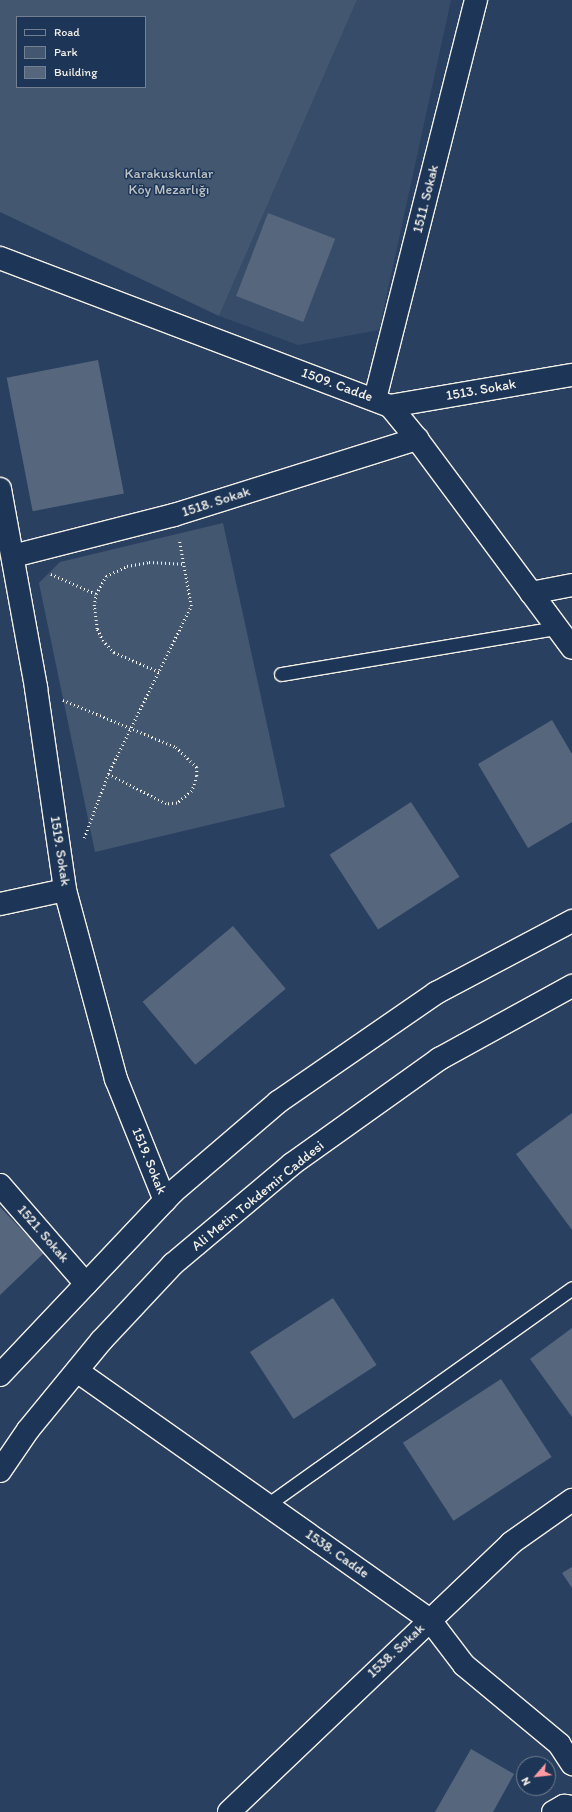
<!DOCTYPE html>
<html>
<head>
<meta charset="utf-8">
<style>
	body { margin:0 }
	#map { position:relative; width:572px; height:1812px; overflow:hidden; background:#2a4060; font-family:Itim,sans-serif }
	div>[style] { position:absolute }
	.built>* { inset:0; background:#374c69 }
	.green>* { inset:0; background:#445771 }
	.building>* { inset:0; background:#56677d; transform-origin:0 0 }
	.path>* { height:2.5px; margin-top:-1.25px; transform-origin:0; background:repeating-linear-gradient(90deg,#f4f1e8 0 1px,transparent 0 4px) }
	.roads { filter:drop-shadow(1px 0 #f4f1e8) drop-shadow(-1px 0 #f4f1e8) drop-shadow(0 1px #f4f1e8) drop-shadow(0 -1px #f4f1e8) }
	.service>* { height:13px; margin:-6.5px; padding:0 6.5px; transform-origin:6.5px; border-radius:6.5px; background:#1d3557 }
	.minor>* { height:22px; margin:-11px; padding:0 11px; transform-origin:11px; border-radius:11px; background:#1d3557 }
	.secondary>* { height:22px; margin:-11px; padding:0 11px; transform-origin:11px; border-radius:11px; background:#1d3557 }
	span { translate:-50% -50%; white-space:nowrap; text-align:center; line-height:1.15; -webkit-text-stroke:3px #1d3557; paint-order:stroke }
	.park-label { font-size:14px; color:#bfc3c4 }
	.street-label { font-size:14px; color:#f4f1e8 }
	.legend { position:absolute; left:16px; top:16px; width:130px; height:72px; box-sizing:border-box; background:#1d3557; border:1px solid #738091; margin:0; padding:5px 7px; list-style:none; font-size:12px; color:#f4f1e8 }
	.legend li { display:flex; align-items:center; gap:8px; height:20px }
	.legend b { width:20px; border:1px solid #738091 }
	.north { position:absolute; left:516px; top:1756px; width:40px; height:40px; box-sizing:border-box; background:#1d3557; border:1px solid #738091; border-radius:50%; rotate:242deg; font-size:11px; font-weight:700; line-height:16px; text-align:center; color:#f4f1e8 }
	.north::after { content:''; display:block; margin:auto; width:14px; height:18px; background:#ff9aa2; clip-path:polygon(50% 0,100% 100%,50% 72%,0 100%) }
</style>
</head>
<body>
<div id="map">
	<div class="built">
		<div style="clip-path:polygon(357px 0,451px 0,379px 330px,298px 345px,219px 316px)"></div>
	</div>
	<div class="green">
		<div style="clip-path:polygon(evenodd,0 0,357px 0,219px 316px,0 212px,0 0,17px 17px,145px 17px,145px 87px,17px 87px,17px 17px)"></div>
		<div style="clip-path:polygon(223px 523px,285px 807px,95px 852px,39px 583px,60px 562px)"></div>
	</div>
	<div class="building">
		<div style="left:268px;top:213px;width:72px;height:89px;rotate:21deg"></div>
		<div style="left:98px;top:360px;width:136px;height:93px;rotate:79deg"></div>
		<div style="clip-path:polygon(552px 720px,572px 754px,572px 822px,528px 848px,478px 764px)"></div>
		<div style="left:411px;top:802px;width:89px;height:97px;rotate:57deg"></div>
		<div style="left:233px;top:926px;width:82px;height:118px;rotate:50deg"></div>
		<div style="clip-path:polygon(572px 1113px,572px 1230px,516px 1154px)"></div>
		<div style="clip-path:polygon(0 1207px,44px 1253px,0 1295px)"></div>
		<div style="left:333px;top:1298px;width:80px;height:99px;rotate:57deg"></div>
		<div style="clip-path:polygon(572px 1328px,572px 1417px,530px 1359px)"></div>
		<div style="left:501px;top:1379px;width:93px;height:117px;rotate:57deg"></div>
		<div style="clip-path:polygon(572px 1567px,572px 1588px,562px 1573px)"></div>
		<div style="clip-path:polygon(471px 1749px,514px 1774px,493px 1812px,435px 1812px)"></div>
	</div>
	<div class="path">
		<div style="left:51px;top:574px;width:49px;rotate:24deg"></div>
		<div style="left:159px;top:672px;width:49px;rotate:-157.1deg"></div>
		<div style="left:114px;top:653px;width:16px;rotate:-133deg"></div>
		<div style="left:103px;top:641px;width:13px;rotate:-117deg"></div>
		<div style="left:97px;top:629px;width:23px;rotate:-97deg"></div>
		<div style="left:94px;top:606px;width:12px;rotate:-81deg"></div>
		<div style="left:96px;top:594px;width:21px;rotate:-61deg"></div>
		<div style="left:106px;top:576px;width:23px;rotate:-25deg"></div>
		<div style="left:127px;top:566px;width:22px;rotate:-10deg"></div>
		<div style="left:149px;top:562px;width:34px;rotate:3deg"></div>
		<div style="left:63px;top:700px;width:122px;rotate:22.6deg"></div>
		<div style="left:176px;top:747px;width:29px;rotate:44deg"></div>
		<div style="left:197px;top:767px;width:9px;rotate:90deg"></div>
		<div style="left:197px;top:776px;width:16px;rotate:108deg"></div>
		<div style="left:192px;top:791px;width:19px;rotate:141deg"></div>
		<div style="left:177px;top:803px;width:11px;rotate:175deg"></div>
		<div style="left:166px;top:804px;width:65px;rotate:-152.7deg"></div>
		<div style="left:84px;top:838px;width:68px;rotate:-69.4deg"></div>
		<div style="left:108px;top:774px;width:187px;rotate:-63.7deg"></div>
		<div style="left:191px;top:606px;width:68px;rotate:-100.2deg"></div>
	</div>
	<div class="roads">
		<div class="service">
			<div style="left:281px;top:674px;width:279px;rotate:-9.5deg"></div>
			<div style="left:267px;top:1505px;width:374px;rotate:-35.4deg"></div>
		</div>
		<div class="minor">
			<div style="left:0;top:258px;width:417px;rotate:20.8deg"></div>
			<div style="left:390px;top:406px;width:43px;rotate:50.7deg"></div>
			<div style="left:417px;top:439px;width:260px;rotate:53.4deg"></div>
			<div style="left:375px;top:399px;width:412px;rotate:-75.8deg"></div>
			<div style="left:390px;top:406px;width:185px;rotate:-9.7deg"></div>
			<div style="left:0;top:489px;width:202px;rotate:79.7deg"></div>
			<div style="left:36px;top:688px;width:204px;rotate:81.8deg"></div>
			<div style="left:65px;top:890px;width:196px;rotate:74.9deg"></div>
			<div style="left:116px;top:1079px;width:131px;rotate:68.1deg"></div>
			<div style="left:13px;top:556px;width:166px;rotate:-14.3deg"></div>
			<div style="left:174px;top:515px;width:255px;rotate:-17.4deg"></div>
			<div style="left:531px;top:593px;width:42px;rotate:-11deg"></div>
			<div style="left:0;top:904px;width:66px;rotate:-12.2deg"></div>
			<div style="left:0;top:1185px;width:131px;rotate:49deg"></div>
			<div style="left:77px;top:1371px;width:431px;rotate:35.2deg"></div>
			<div style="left:429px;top:1619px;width:58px;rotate:52.7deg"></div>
			<div style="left:464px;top:1665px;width:124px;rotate:39.7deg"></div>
			<div style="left:559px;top:1744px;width:24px;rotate:57deg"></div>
			<div style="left:229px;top:1812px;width:390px;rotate:-43.6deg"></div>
			<div style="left:511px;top:1543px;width:75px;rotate:-35.2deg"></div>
			<div style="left:553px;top:1812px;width:13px;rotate:-29deg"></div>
			<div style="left:564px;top:1806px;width:8px;rotate:7deg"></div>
		</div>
		<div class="secondary">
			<div style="left:0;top:1375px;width:252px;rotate:-46.6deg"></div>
			<div style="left:173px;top:1192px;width:138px;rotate:-40.6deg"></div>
			<div style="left:278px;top:1102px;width:192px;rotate:-34.6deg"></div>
			<div style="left:436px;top:993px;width:154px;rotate:-27.9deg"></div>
			<div style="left:0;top:1471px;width:50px;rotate:-55.7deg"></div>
			<div style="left:28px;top:1430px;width:117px;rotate:-50.6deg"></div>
			<div style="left:102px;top:1340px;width:104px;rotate:-46.9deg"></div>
			<div style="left:173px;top:1264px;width:155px;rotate:-40deg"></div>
			<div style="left:292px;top:1164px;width:181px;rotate:-35.5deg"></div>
			<div style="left:439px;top:1059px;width:152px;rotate:-28.8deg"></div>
		</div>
	</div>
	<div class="park-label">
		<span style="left:169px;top:182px">Karakuskunlar<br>Köy Mezarlığı</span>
	</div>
	<div class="street-label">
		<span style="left:426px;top:199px;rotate:-76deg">1511. Sokak</span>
		<span style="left:337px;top:385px;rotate:20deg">1509. Cadde</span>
		<span style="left:481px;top:390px;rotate:-10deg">1513. Sokak</span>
		<span style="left:216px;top:502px;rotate:-18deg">1518. Sokak</span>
		<span style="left:60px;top:851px;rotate:81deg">1519. Sokak</span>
		<span style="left:149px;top:1161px;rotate:68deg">1519. Sokak</span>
		<span style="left:258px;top:1196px;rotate:-39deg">Ali Metin Tokdemir Caddesi</span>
		<span style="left:43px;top:1234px;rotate:49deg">1521. Sokak</span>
		<span style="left:337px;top:1554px;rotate:35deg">1538. Cadde</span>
		<span style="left:396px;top:1651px;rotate:-43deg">1538. Sokak</span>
	</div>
	<ul class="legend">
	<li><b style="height:5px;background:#1d3557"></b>Road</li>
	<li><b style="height:11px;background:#445771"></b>Park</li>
	<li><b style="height:11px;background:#56677d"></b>Building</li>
	</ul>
	<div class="north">N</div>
</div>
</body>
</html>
